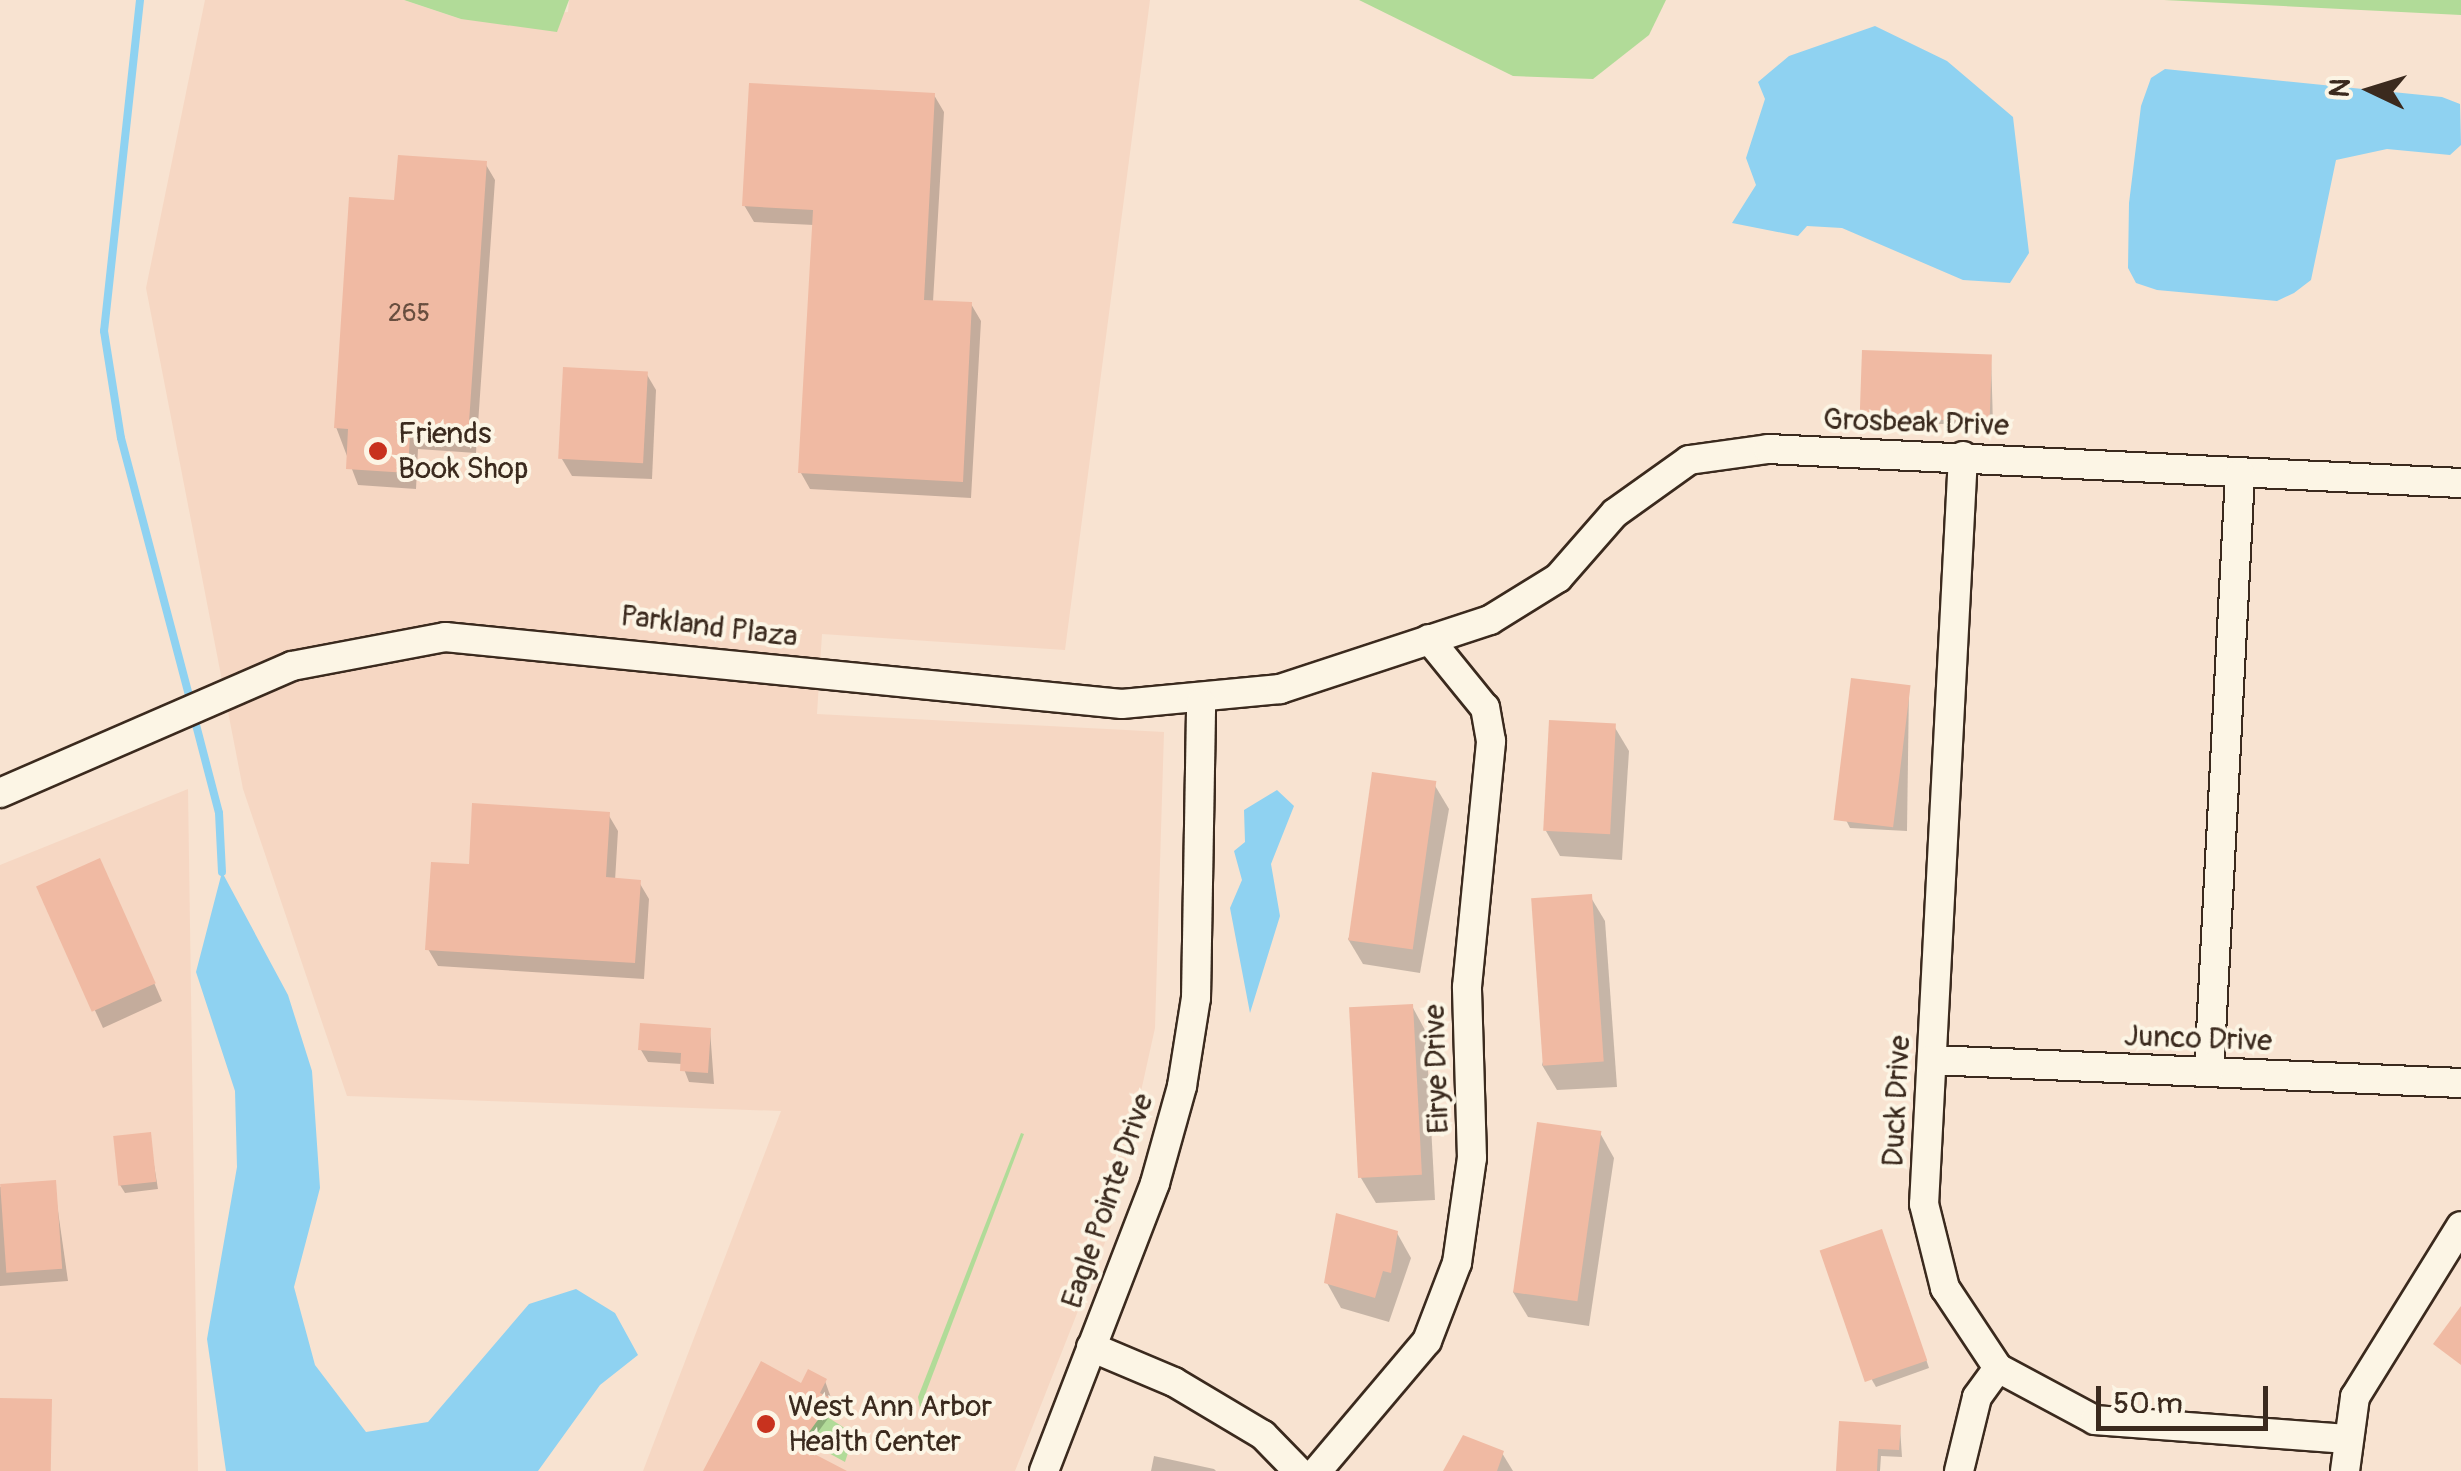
<!DOCTYPE html>
<html>
<head>
<meta charset="utf-8">
<style>
	body { margin:0 }
	#map { position:relative; width:2461px; height:1471px; overflow:hidden; background:#f8e3d1; font-family:Pangolin,sans-serif }
	div>[style] { position:absolute }
	.built>* { inset:0; background:#f6d7c3 }
	.green>* { inset:0; background:#b1db98 }
	.water>* { inset:0; background:#8fd2f1 }
	.shadow>* { inset:0; background:#0003; transform-origin:0 0 }
	.stream>* { height:8px; margin:-4px; padding:0 4px; transform-origin:4px; border-radius:4px; background:#8fd2f1 }
	.building>* { inset:0; background:#f0baa3; transform-origin:0 0 }
	.roads { filter:drop-shadow(2px 0 #3b2a1e) drop-shadow(-2px 0 #3b2a1e) drop-shadow(0 2px #3b2a1e) drop-shadow(0 -2px #3b2a1e) }
	.minor>* { height:28px; margin:-14px; padding:0 14px; transform-origin:14px; border-radius:14px; background:#fcf5e5 }
	.dots>* { width:28px; height:28px; translate:-50% -50%; box-sizing:border-box; border:5px solid #fcf5e5; border-radius:50% }
	span { translate:-50% -50%; white-space:nowrap; text-align:center; line-height:1.15; -webkit-text-stroke:8px #fcf5e5; paint-order:stroke }
	.number-label { font-size:25px; color:#684e3f }
	.number-label span { -webkit-text-stroke-width:0 }
	.street-label { font-size:30px; color:#3b2a1e }
	.poi-label { font-size:30px; color:#3b2a1e }
	.left { translate:0 -50%; text-align:left }
	.north { position:absolute; left:2321px; top:40px; width:100px; height:100px; -webkit-text-stroke:8px #fcf5e5; paint-order:stroke; rotate:274deg; font-size:28px; font-weight:700; line-height:40px; text-align:center; color:#3b2a1e }
	.north::after { content:''; display:block; margin:auto; width:35px; height:45px; background:#3b2a1e; clip-path:polygon(50% 0,100% 100%,50% 72%,0 100%) }
	.scale { position:absolute; left:2096px; top:1386px; width:172px; height:45px; box-sizing:border-box; border:5px solid #3b2a1e; border-top:0; padding-left:12px; font-size:30px; line-height:35px; white-space:nowrap; color:#3b2a1e; -webkit-text-stroke:8px #fcf5e5; paint-order:stroke }
</style>
</head>
<body>
<div id="map">
	<div class="built">
		<div style="clip-path:polygon(205px 0,404px 0,461px 19px,568px 12px,569px 0,1150px 0,1065px 650px,822px 634px,817px 714px,1164px 732px,1155px 1028px,1111px 1227px,1015px 1471px,643px 1471px,781px 1111px,347px 1096px,243px 789px,146px 288px)"></div>
		<div style="clip-path:polygon(188px 789px,198px 1471px,0 1471px,0 865px)"></div>
	</div>
	<div class="green">
		<div style="clip-path:polygon(404px 0,569px 0,557px 32px,461px 19px)"></div>
		<div style="clip-path:polygon(1359px 0,1666px 0,1649px 35px,1593px 79px,1513px 76px)"></div>
		<div style="clip-path:polygon(2164px 0,2461px 0,2461px 15px)"></div>
		<div style="clip-path:polygon(1021px 1133px,1024px 1134px,920px 1408px,918px 1397px)"></div>
		<div style="clip-path:polygon(818px 1411px,854px 1434px,845px 1462px,803px 1439px)"></div>
	</div>
	<div class="water">
		<div style="clip-path:polygon(1875px 26px,1947px 61px,2013px 117px,2029px 253px,2010px 283px,1963px 280px,1842px 228px,1807px 226px,1798px 236px,1732px 223px,1756px 185px,1746px 158px,1765px 99px,1758px 82px,1789px 56px)"></div>
		<div style="clip-path:polygon(2165px 69px,2442px 97px,2460px 104px,2461px 145px,2450px 155px,2387px 149px,2336px 160px,2311px 280px,2294px 293px,2277px 301px,2157px 290px,2136px 283px,2128px 268px,2129px 203px,2141px 106px,2151px 78px)"></div>
		<div style="clip-path:polygon(1277px 790px,1294px 806px,1271px 864px,1280px 916px,1250px 1013px,1230px 908px,1242px 880px,1234px 851px,1245px 842px,1244px 810px)"></div>
		<div style="clip-path:polygon(222px 872px,288px 995px,312px 1071px,320px 1188px,294px 1287px,315px 1365px,366px 1432px,428px 1422px,529px 1304px,576px 1289px,615px 1313px,638px 1355px,600px 1385px,538px 1471px,226px 1471px,207px 1339px,237px 1167px,235px 1091px,196px 972px)"></div>
	</div>
	<div class="shadow">
		<div style="clip-path:polygon(934px 95px,944px 112px,933px 302px,971px 304px,981px 321px,971px 498px,810px 489px,801px 473px,814px 225px,754px 222px,744px 205px)"></div>
		<div style="clip-path:polygon(485px 163px,495px 180px,476px 453px,418px 449px,416px 489px,358px 485px,336px 427px)"></div>
		<div style="clip-path:polygon(1991px 356px,1993px 424px,1865px 424px,1861px 417px)"></div>
		<div style="clip-path:polygon(646px 373px,656px 390px,652px 479px,572px 476px,562px 459px)"></div>
		<div style="clip-path:polygon(1909px 687px,1907px 831px,1850px 828px,1846px 820px)"></div>
		<div style="clip-path:polygon(1614px 726px,1629px 751px,1622px 860px,1560px 856px,1546px 831px)"></div>
		<div style="clip-path:polygon(1434px 784px,1449px 809px,1420px 973px,1363px 964px,1348px 939px)"></div>
		<div style="clip-path:polygon(608px 814px,618px 831px,615px 881px,639px 882px,649px 899px,644px 979px,438px 966px,428px 949px,471px 867px)"></div>
		<div style="clip-path:polygon(108px 878px,162px 1001px,103px 1028px,39px 888px)"></div>
		<div style="clip-path:polygon(1590px 896px,1605px 921px,1617px 1087px,1557px 1090px,1542px 1065px)"></div>
		<div style="clip-path:polygon(1412px 1006px,1426px 1032px,1435px 1200px,1376px 1203px,1361px 1178px)"></div>
		<div style="clip-path:polygon(710px 1030px,714px 1084px,689px 1082px,682px 1064px,648px 1062px,641px 1050px)"></div>
		<div style="clip-path:polygon(1600px 1133px,1614px 1158px,1589px 1326px,1528px 1317px,1513px 1292px)"></div>
		<div style="clip-path:polygon(149px 1135px,158px 1189px,125px 1193px,120px 1185px)"></div>
		<div style="clip-path:polygon(54px 1183px,68px 1281px,0 1286px,0 1187px)"></div>
		<div style="clip-path:polygon(1397px 1233px,1411px 1258px,1389px 1322px,1341px 1308px,1327px 1283px)"></div>
		<div style="clip-path:polygon(1885px 1240px,1929px 1368px,1876px 1387px,1872px 1380px)"></div>
		<div style="clip-path:polygon(825px 1381px,835px 1409px,804px 1451px,706px 1471px,802px 1386px)"></div>
		<div style="left:0;top:1400px;width:50px;height:71px;rotate:2deg"></div>
		<div style="clip-path:polygon(1900px 1427px,1902px 1457px,1881px 1456px,1880px 1471px,1839px 1471px)"></div>
		<div style="clip-path:polygon(1502px 1453px,1513px 1471px,1451px 1471px)"></div>
		<div style="clip-path:polygon(1154px 1456px,1214px 1469px,1216px 1471px,1151px 1471px)"></div>
	</div>
	<div class="stream">
		<div style="left:140px;top:0;width:333px;rotate:96.2deg"></div>
		<div style="left:104px;top:331px;width:108px;rotate:81deg"></div>
		<div style="left:121px;top:438px;width:274px;rotate:75.2deg"></div>
		<div style="left:194px;top:717px;width:99px;rotate:75.4deg"></div>
		<div style="left:219px;top:813px;width:59px;rotate:87.1deg"></div>
	</div>
	<div class="building">
		<div style="clip-path:polygon(749px 83px,935px 93px,924px 300px,972px 302px,963px 482px,798px 473px,813px 210px,742px 206px)"></div>
		<div style="clip-path:polygon(398px 155px,487px 161px,468px 437px,410px 433px,408px 473px,346px 469px,348px 429px,334px 428px,349px 197px,394px 200px)"></div>
		<div style="left:1862px;top:350px;width:130px;height:67px;rotate:2deg"></div>
		<div style="left:563px;top:367px;width:85px;height:92px;rotate:3deg"></div>
		<div style="left:1851px;top:678px;width:60px;height:143px;rotate:7deg"></div>
		<div style="left:1549px;top:720px;width:67px;height:111px;rotate:3deg"></div>
		<div style="left:1372px;top:772px;width:65px;height:170px;rotate:8deg"></div>
		<div style="clip-path:polygon(472px 803px,610px 812px,606px 877px,641px 880px,635px 963px,425px 950px,431px 862px,469px 864px)"></div>
		<div style="left:100px;top:858px;width:137px;height:70px;rotate:66deg"></div>
		<div style="left:1592px;top:894px;width:168px;height:61px;rotate:86deg"></div>
		<div style="left:1413px;top:1004px;width:171px;height:64px;rotate:87deg"></div>
		<div style="clip-path:polygon(640px 1023px,711px 1028px,708px 1073px,680px 1071px,681px 1053px,638px 1050px)"></div>
		<div style="left:1537px;top:1122px;width:65px;height:172px;rotate:8deg"></div>
		<div style="left:151px;top:1132px;width:50px;height:38px;rotate:84deg"></div>
		<div style="left:56px;top:1180px;width:89px;height:56px;rotate:86deg"></div>
		<div style="clip-path:polygon(1336px 1213px,1398px 1231px,1391px 1273px,1383px 1271px,1375px 1298px,1324px 1283px)"></div>
		<div style="left:1882px;top:1229px;width:139px;height:66px;rotate:71deg"></div>
		<div style="clip-path:polygon(2461px 1306px,2461px 1365px,2433px 1344px)"></div>
		<div style="clip-path:polygon(761px 1361px,801px 1383px,808px 1369px,827px 1379px,820px 1393px,833px 1399px,799px 1446px,847px 1471px,703px 1471px)"></div>
		<div style="left:0;top:1398px;width:52px;height:73px;rotate:1deg"></div>
		<div style="clip-path:polygon(1839px 1421px,1901px 1425px,1899px 1450px,1878px 1449px,1877px 1471px,1836px 1471px)"></div>
		<div style="clip-path:polygon(1463px 1435px,1504px 1451px,1497px 1471px,1443px 1471px)"></div>
	</div>
	<div class="roads">
		<div class="minor">
			<div style="left:1963px;top:456px;width:749px;rotate:92.98deg"></div>
			<div style="left:1924px;top:1204px;width:87px;rotate:76deg"></div>
			<div style="left:1945px;top:1288px;width:96px;rotate:56.5deg"></div>
			<div style="left:1998px;top:1368px;width:110px;rotate:28.2deg"></div>
			<div style="left:2095px;top:1420px;width:252px;rotate:4.3deg"></div>
			<div style="left:0;top:793px;width:318px;rotate:-23.5deg"></div>
			<div style="left:292px;top:666px;width:156px;rotate:-10.7deg"></div>
			<div style="left:445px;top:637px;width:680px;rotate:5.65deg"></div>
			<div style="left:1122px;top:704px;width:159px;rotate:-5.4deg"></div>
			<div style="left:1280px;top:689px;width:221px;rotate:-18.2deg"></div>
			<div style="left:1490px;top:620px;width:80px;rotate:-31.7deg"></div>
			<div style="left:1558px;top:578px;width:86px;rotate:-48.8deg"></div>
			<div style="left:1615px;top:513px;width:91px;rotate:-35.6deg"></div>
			<div style="left:1689px;top:460px;width:80px;rotate:-7.9deg"></div>
			<div style="left:1768px;top:449px;width:694px;rotate:2.81deg"></div>
			<div style="left:1932px;top:1060px;width:529px;rotate:2.49deg"></div>
			<div style="left:2209px;top:1072px;width:599px;rotate:-87.03deg"></div>
			<div style="left:1091px;top:1347px;width:90px;rotate:22.9deg"></div>
			<div style="left:1174px;top:1382px;width:104px;rotate:30.8deg"></div>
			<div style="left:1263px;top:1435px;width:50px;rotate:45.8deg"></div>
			<div style="left:1044px;top:1471px;width:309px;rotate:-68.9deg"></div>
			<div style="left:1155px;top:1183px;width:101px;rotate:-74.4deg"></div>
			<div style="left:1182px;top:1086px;width:89px;rotate:-81deg"></div>
			<div style="left:1196px;top:998px;width:295px;rotate:-89deg"></div>
			<div style="left:1317px;top:1471px;width:170px;rotate:-49.8deg"></div>
			<div style="left:1427px;top:1341px;width:84px;rotate:-69deg"></div>
			<div style="left:1457px;top:1263px;width:106px;rotate:-81.9deg"></div>
			<div style="left:1472px;top:1158px;width:171px;rotate:-91.7deg"></div>
			<div style="left:1467px;top:987px;width:247px;rotate:-84.4deg"></div>
			<div style="left:1491px;top:741px;width:34px;rotate:-100deg"></div>
			<div style="left:1485px;top:708px;width:89px;rotate:-129.1deg"></div>
			<div style="left:1959px;top:1471px;width:76px;rotate:-76.3deg"></div>
			<div style="left:1977px;top:1397px;width:36px;rotate:-54deg"></div>
			<div style="left:2345px;top:1471px;width:75px;rotate:-82.3deg"></div>
			<div style="left:2355px;top:1397px;width:201px;rotate:-58.2deg"></div>
		</div>
	</div>
	<div class="dots">
		<div style="left:378px;top:451px;background:#c8321e"></div>
		<div style="left:766px;top:1424px;background:#c8321e"></div>
	</div>
	<div class="number-label">
		<span style="left:409px;top:314px">265</span>
	</div>
	<div class="street-label">
		<span style="left:1916px;top:423px;rotate:2deg">Grosbeak Drive</span>
		<span style="left:709px;top:627px;rotate:7deg">Parkland Plaza</span>
		<span style="left:2198px;top:1039px;rotate:2deg">Junco Drive</span>
		<span style="left:1437px;top:1069px;rotate:-92deg">Eirye Drive</span>
		<span style="left:1897px;top:1101px;rotate:-87deg">Duck Drive</span>
		<span style="left:1108px;top:1201px;rotate:-71deg">Eagle Pointe Drive</span>
	</div>
	<div class="poi-label">
		<span class="left" style="left:398px;top:451px">Friends<br>Book Shop</span>
		<span class="left" style="left:788px;top:1424px">West Ann Arbor<br>Health Center</span>
	</div>
	<div class="north">N</div>
	<div class="scale">50 m</div>
</div>
</body>
</html>
